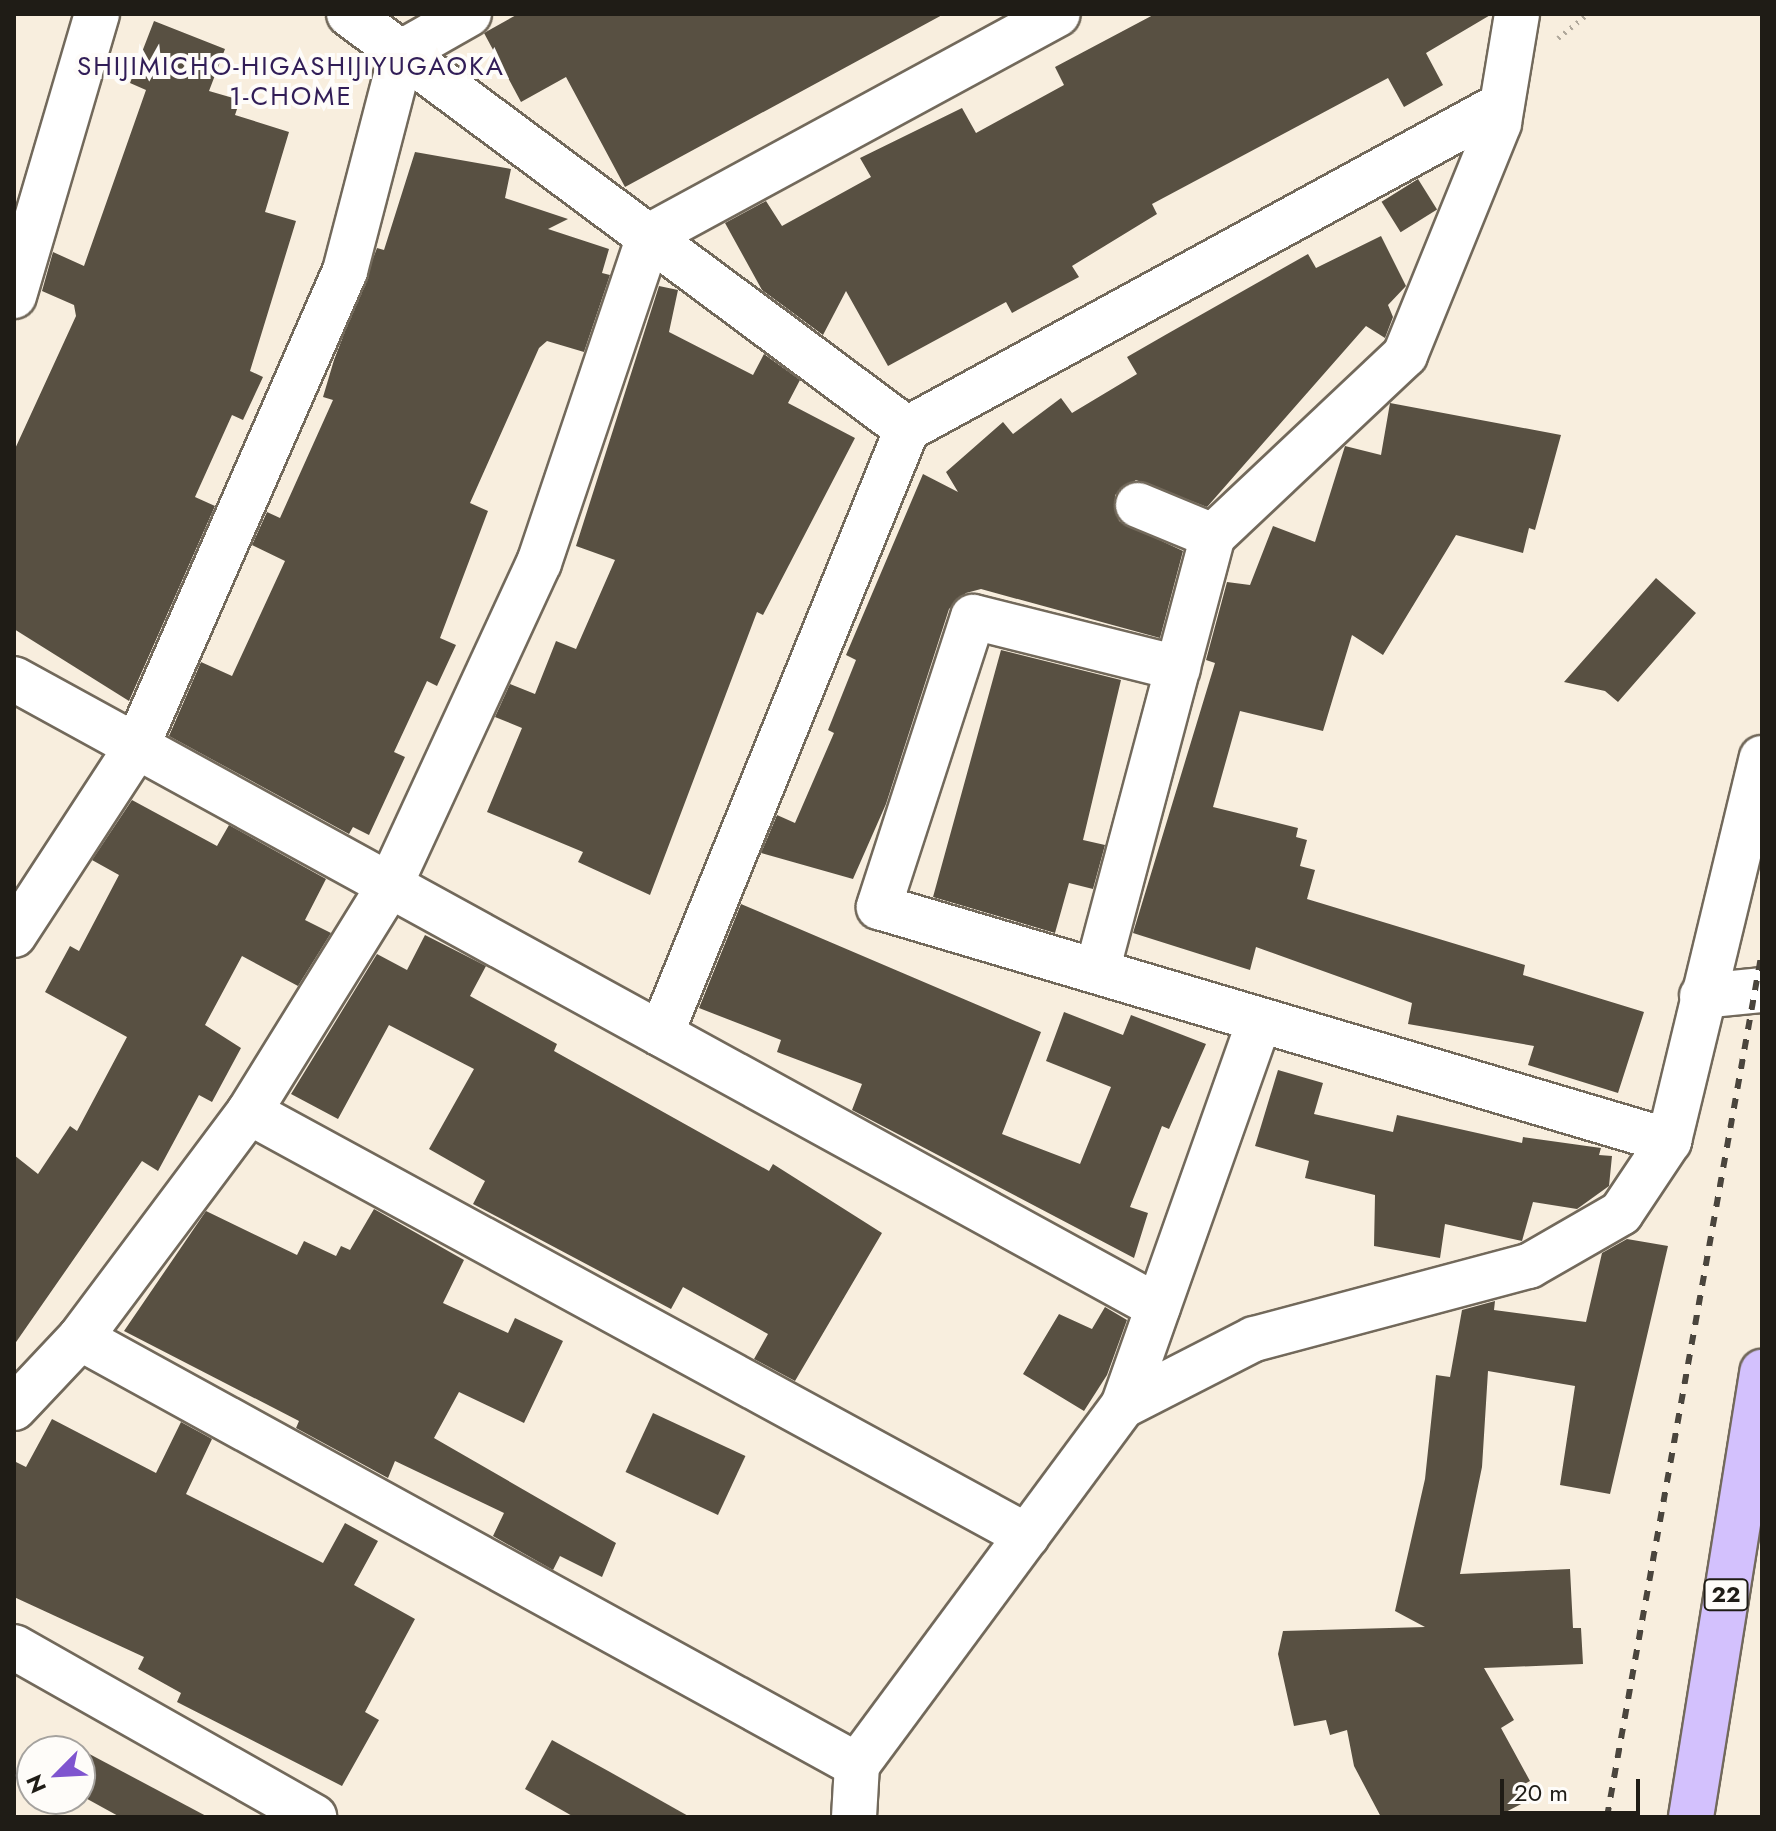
<!DOCTYPE html>
<html>
<head>
<meta charset="utf-8">
<style>
	body { margin:0 }
	#map { position:relative; width:1776px; height:1831px; overflow:hidden; background:#f8eede; font-family:Jost,sans-serif }
	div>[style] { position:absolute }
	.building>* { inset:0; background:#585042; transform-origin:0 0 }
	.path>* { height:5px; margin-top:-2.5px; transform-origin:0; background:repeating-linear-gradient(90deg,#b0a89b 0 2px,transparent 0 8px) }
	.roads { filter:drop-shadow(2px 0 #72695b) drop-shadow(-2px 0 #72695b) drop-shadow(0 2px #72695b) drop-shadow(0 -2px #72695b) }
	.minor>* { height:44px; margin:-22px; padding:0 22px; transform-origin:22px; border-radius:22px; background:#fff }
	.major>* { height:44px; margin:-22px; padding:0 22px; transform-origin:22px; border-radius:22px; background:#d3c1fd }
	.rail>* { height:6px; margin-top:-3px; transform-origin:0; background:repeating-linear-gradient(90deg,#4a453d 0 10px,transparent 0 20px) }
	span { translate:-50% -50%; white-space:nowrap; text-align:center; line-height:1.15; -webkit-text-stroke:8px #fefcf9; paint-order:stroke }
	.shield-label span { padding:2px 6px; background:#fefcf9; border:2px solid; border-radius:6px; -webkit-text-stroke-width:0 }
	.shield-label { font-size:22px; color:#1f1c16; font-weight:700 }
	.neighbourhood-label { font-size:26px; color:#311d57; letter-spacing:2px }
	.frame { position:absolute; inset:0; border:16px solid #1f1c16; pointer-events:none }
	.north { position:absolute; left:16px; top:1735px; width:80px; height:80px; box-sizing:border-box; background:#fefcf9; border:2px solid #a5a29e; border-radius:50%; rotate:246deg; font-size:22px; font-weight:700; line-height:32px; text-align:center; color:#1f1c16 }
	.north::after { content:''; display:block; margin:auto; width:28px; height:36px; background:#7f55cf; clip-path:polygon(50% 0,100% 100%,50% 72%,0 100%) }
	.scale { position:absolute; left:1500px; top:1779px; width:140px; height:36px; box-sizing:border-box; border:4px solid #1f1c16; border-top:0; padding-left:10px; font-size:24px; line-height:28px; white-space:nowrap; color:#1f1c16; -webkit-text-stroke:6px #fefcf9; paint-order:stroke }
</style>
</head>
<body>
<div id="map">
	<div class="building">
		<div style="clip-path:polygon(518px 14px,944px 14px,625px 187px,566px 77px,521px 102px,484px 33px)"></div>
		<div style="clip-path:polygon(1155px 14px,1492px 14px,1426px 53px,1443px 85px,1404px 107px,1388px 78px,1152px 204px,1157px 214px,1072px 266px,1079px 277px,1012px 313px,1006px 302px,888px 366px,846px 291px,823px 335px,762px 290px,725px 223px,766px 201px,782px 226px,871px 177px,860px 158px,962px 108px,976px 133px,1064px 85px,1055px 67px)"></div>
		<div style="clip-path:polygon(154px 21px,225px 49px,209px 91px,240px 100px,235px 115px,289px 132px,265px 212px,296px 221px,250px 371px,263px 377px,243px 420px,232px 415px,195px 497px,215px 506px,129px 701px,14px 629px,14px 451px,76px 316px,74px 305px,42px 291px,53px 252px,84px 266px,146px 90px,130px 83px)"></div>
		<div style="clip-path:polygon(415px 152px,511px 169px,505px 198px,568px 219px,548px 229px,609px 249px,602px 273px,610px 275px,584px 352px,547px 341px,539px 348px,470px 503px,488px 511px,440px 638px,456px 645px,437px 686px,427px 681px,394px 752px,405px 757px,369px 835px,353px 827px,349px 834px,169px 736px,201px 662px,232px 676px,285px 561px,252px 545px,267px 512px,280px 518px,333px 400px,323px 397px,334px 360px,377px 248px,384px 250px)"></div>
		<div style="left:1418px;top:179px;width:36px;height:43px;rotate:58deg"></div>
		<div style="clip-path:polygon(1381px 236px,1406px 286px,1388px 305px,1393px 317px,1385px 338px,1366px 326px,1207px 507px,1136px 480px,1115px 495px,1119px 521px,1183px 551px,1160px 638px,981px 589px,966px 593px,949px 609px,886px 804px,853px 879px,761px 853px,777px 815px,795px 823px,834px 733px,828px 730px,856px 660px,846px 655px,923px 474px,958px 492px,946px 472px,1003px 422px,1013px 434px,1061px 398px,1072px 413px,1137px 374px,1127px 357px,1167px 334px,1308px 254px,1316px 268px)"></div>
		<div style="clip-path:polygon(659px 286px,678px 290px,669px 332px,753px 375px,764px 354px,800px 380px,788px 403px,855px 438px,763px 615px,757px 612px,650px 895px,578px 862px,583px 852px,487px 812px,522px 728px,495px 717px,510px 684px,535px 694px,556px 641px,576px 649px,615px 560px,576px 546px)"></div>
		<div style="clip-path:polygon(1390px 403px,1561px 435px,1535px 530px,1529px 528px,1523px 553px,1456px 535px,1383px 655px,1352px 635px,1323px 731px,1240px 711px,1213px 807px,1298px 828px,1296px 837px,1307px 840px,1300px 866px,1315px 870px,1307px 899px,1525px 965px,1523px 975px,1644px 1012px,1618px 1093px,1528px 1065px,1534px 1046px,1408px 1024px,1412px 1003px,1256px 947px,1250px 970px,1133px 933px,1215px 663px,1206px 660px,1227px 582px,1250px 585px,1273px 526px,1315px 542px,1345px 446px,1381px 455px)"></div>
		<div style="clip-path:polygon(1656px 578px,1696px 613px,1618px 702px,1605px 691px,1564px 682px)"></div>
		<div style="clip-path:polygon(1001px 650px,1121px 680px,1083px 840px,1105px 845px,1093px 889px,1069px 883px,1055px 933px,933px 897px)"></div>
		<div style="clip-path:polygon(132px 800px,217px 846px,229px 825px,326px 879px,305px 920px,331px 933px,298px 986px,242px 956px,205px 1025px,241px 1048px,212px 1102px,199px 1095px,158px 1171px,142px 1161px,14px 1345px,14px 1155px,38px 1174px,70px 1126px,77px 1131px,127px 1037px,45px 992px,70px 946px,79px 951px,119px 875px,92px 860px)"></div>
		<div style="clip-path:polygon(741px 904px,1041px 1032px,1002px 1134px,1080px 1164px,1111px 1087px,1046px 1061px,1064px 1012px,1123px 1035px,1131px 1015px,1206px 1044px,1169px 1129px,1162px 1126px,1130px 1207px,1148px 1213px,1134px 1258px,852px 1110px,862px 1084px,777px 1052px,781px 1040px,699px 1008px)"></div>
		<div style="clip-path:polygon(425px 935px,486px 966px,470px 996px,557px 1044px,554px 1051px,769px 1171px,773px 1164px,882px 1233px,795px 1381px,754px 1359px,768px 1334px,683px 1287px,671px 1309px,473px 1204px,485px 1181px,429px 1149px,474px 1069px,389px 1025px,338px 1119px,291px 1094px,377px 954px,407px 970px)"></div>
		<div style="clip-path:polygon(1278px 1070px,1323px 1083px,1314px 1114px,1393px 1132px,1397px 1115px,1522px 1143px,1523px 1137px,1601px 1148px,1599px 1155px,1612px 1156px,1609px 1186px,1577px 1209px,1533px 1202px,1522px 1241px,1445px 1224px,1440px 1258px,1374px 1246px,1375px 1195px,1305px 1178px,1309px 1161px,1255px 1146px)"></div>
		<div style="clip-path:polygon(374px 1209px,464px 1260px,443px 1303px,508px 1333px,515px 1318px,563px 1341px,524px 1423px,459px 1392px,434px 1438px,616px 1543px,602px 1577px,560px 1556px,553px 1570px,493px 1536px,504px 1513px,395px 1461px,388px 1478px,296px 1428px,299px 1421px,124px 1331px,206px 1211px,297px 1255px,304px 1241px,336px 1256px,341px 1246px,350px 1250px)"></div>
		<div style="clip-path:polygon(1627px 1239px,1668px 1246px,1610px 1494px,1560px 1485px,1575px 1386px,1488px 1371px,1482px 1467px,1460px 1574px,1570px 1569px,1573px 1628px,1581px 1628px,1583px 1664px,1484px 1668px,1514px 1720px,1501px 1728px,1530px 1781px,1521px 1786px,1529px 1800px,1496px 1817px,1381px 1817px,1354px 1766px,1347px 1730px,1330px 1735px,1326px 1720px,1294px 1726px,1278px 1654px,1283px 1631px,1425px 1627px,1395px 1611px,1425px 1479px,1436px 1375px,1450px 1377px,1462px 1310px,1495px 1301px,1494px 1310px,1586px 1322px,1602px 1253px)"></div>
		<div style="clip-path:polygon(1105px 1307px,1127px 1320px,1107px 1375px,1084px 1411px,1023px 1374px,1059px 1314px,1092px 1329px)"></div>
		<div style="left:653px;top:1413px;width:102px;height:65px;rotate:25deg"></div>
		<div style="clip-path:polygon(52px 1419px,156px 1473px,181px 1422px,212px 1439px,186px 1494px,323px 1563px,345px 1523px,378px 1541px,354px 1585px,415px 1619px,365px 1712px,379px 1720px,342px 1786px,177px 1702px,181px 1693px,138px 1669px,144px 1657px,14px 1597px,14px 1461px,26px 1467px)"></div>
		<div style="clip-path:polygon(552px 1740px,610px 1772px,690px 1817px,574px 1817px,525px 1789px)"></div>
		<div style="clip-path:polygon(80px 1751px,80px 1749px,208px 1817px,120px 1817px,80px 1795px)"></div>
	</div>
	<div class="path">
		<div style="left:1558px;top:38px;width:38px;rotate:-39deg"></div>
	</div>
	<div class="roads">
		<div class="minor">
			<div style="left:349px;top:14px;width:695px;rotate:36.64deg"></div>
			<div style="left:14px;top:296px;width:294px;rotate:-73.6deg"></div>
			<div style="left:1138px;top:505px;width:81px;rotate:22.5deg"></div>
			<div style="left:1178px;top:668px;width:211px;rotate:-166deg"></div>
			<div style="left:973px;top:617px;width:305px;rotate:108deg"></div>
			<div style="left:879px;top:907px;width:824px;rotate:16.5deg"></div>
			<div style="left:14px;top:679px;width:1305px;rotate:28.76deg"></div>
			<div style="left:14px;top:935px;width:225px;rotate:-56.9deg"></div>
			<div style="left:137px;top:746px;width:519px;rotate:-66.35deg"></div>
			<div style="left:345px;top:271px;width:226px;rotate:-75.4deg"></div>
			<div style="left:402px;top:52px;width:77px;rotate:-29.6deg"></div>
			<div style="left:1097px;top:971px;width:450px;rotate:-75.1deg"></div>
			<div style="left:1213px;top:536px;width:264px;rotate:-43.3deg"></div>
			<div style="left:1405px;top:355px;width:250px;rotate:-67.9deg"></div>
			<div style="left:1499px;top:123px;width:110px;rotate:-80.6deg"></div>
			<div style="left:1702px;top:996px;width:60px;rotate:-5.7deg"></div>
			<div style="left:661px;top:1034px;width:653px;rotate:-67.87deg"></div>
			<div style="left:907px;top:429px;width:677px;rotate:-28.61deg"></div>
			<div style="left:249px;top:1112px;width:886px;rotate:28.59deg"></div>
			<div style="left:80px;top:1338px;width:887px;rotate:28.79deg"></div>
			<div style="left:1123px;top:1406px;width:147px;rotate:-27.1deg"></div>
			<div style="left:1254px;top:1339px;width:285px;rotate:-14.9deg"></div>
			<div style="left:1529px;top:1266px;width:106px;rotate:-29.9deg"></div>
			<div style="left:1621px;top:1213px;width:87px;rotate:-56.3deg"></div>
			<div style="left:1669px;top:1141px;width:394px;rotate:-76.4deg"></div>
			<div style="left:14px;top:1408px;width:96px;rotate:-46.7deg"></div>
			<div style="left:80px;top:1338px;width:282px;rotate:-53.2deg"></div>
			<div style="left:249px;top:1112px;width:267px;rotate:-58.2deg"></div>
			<div style="left:390px;top:885px;width:355px;rotate:-65.2deg"></div>
			<div style="left:539px;top:563px;width:345px;rotate:-71.4deg"></div>
			<div style="left:649px;top:236px;width:465px;rotate:-28.5deg"></div>
			<div style="left:14px;top:1647px;width:345px;rotate:29.5deg"></div>
			<div style="left:854px;top:1817px;width:52px;rotate:-86.7deg"></div>
			<div style="left:857px;top:1765px;width:447px;rotate:-53.5deg"></div>
			<div style="left:1123px;top:1406px;width:405px;rotate:-70.5deg"></div>
		</div>
		<div class="major">
			<div style="left:1691px;top:1817px;width:451px;rotate:-80.9deg"></div>
		</div>
	</div>
	<div class="rail">
		<div style="left:1607px;top:1817px;width:880px;rotate:-79.85deg"></div>
	</div>
	<div class="shield-label">
		<span style="left:1726px;top:1595px">22</span>
	</div>
	<div class="neighbourhood-label">
		<span style="left:291px;top:82px">SHIJIMICHO-HIGASHIJIYUGAOKA<br>1-CHOME</span>
	</div>
	<div class="frame"></div>
	<div class="north">N</div>
	<div class="scale">20 m</div>
</div>
</body>
</html>
